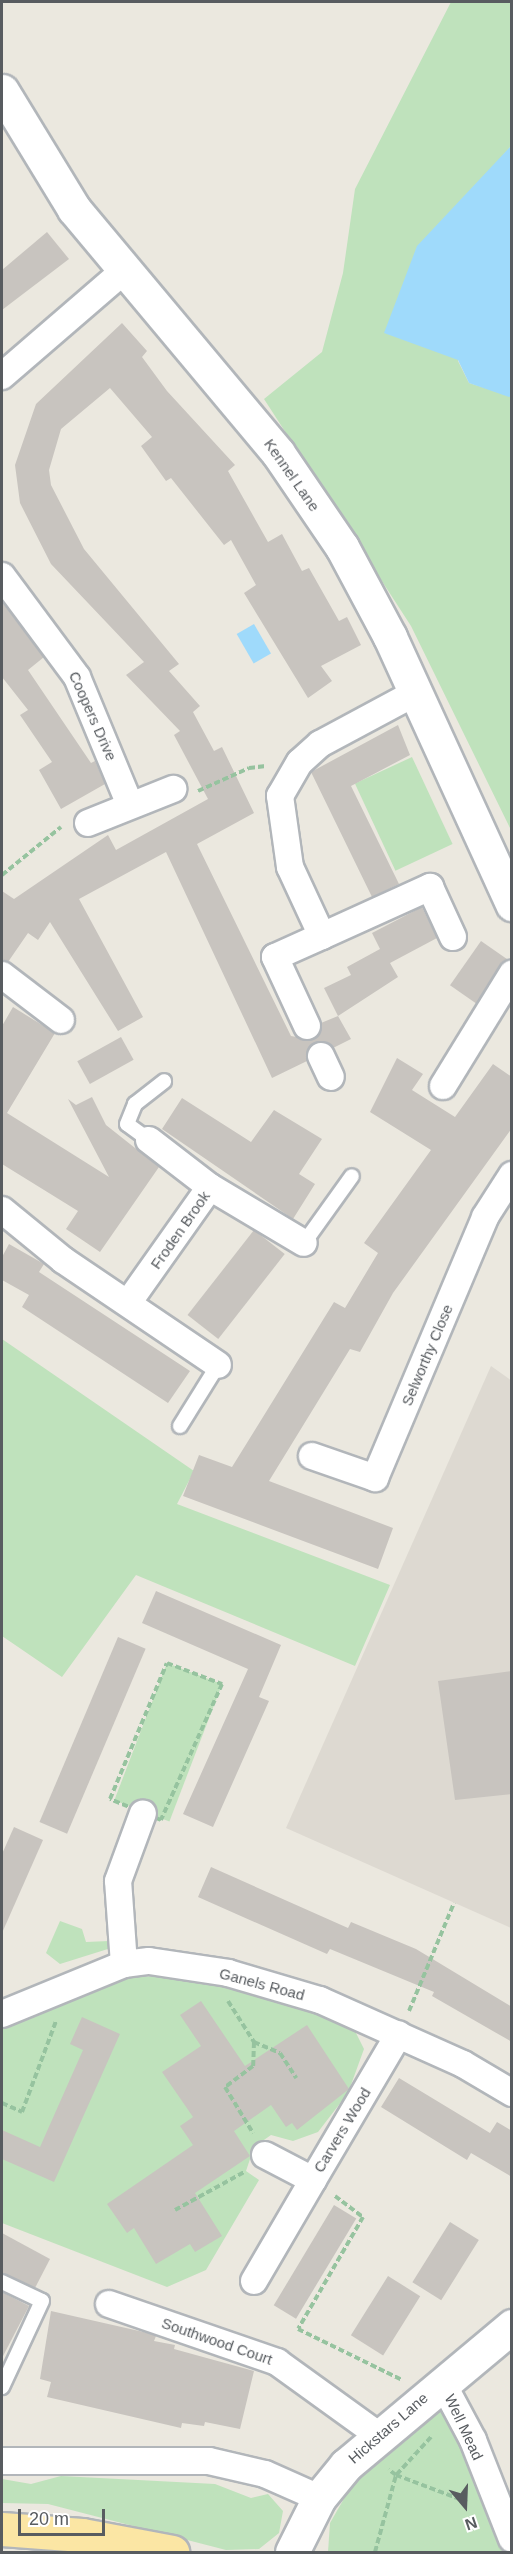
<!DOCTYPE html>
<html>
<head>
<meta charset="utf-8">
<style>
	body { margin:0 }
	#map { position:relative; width:513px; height:2554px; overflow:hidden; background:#ebe8df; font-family:Helvetica,sans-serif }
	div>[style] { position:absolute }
	.education>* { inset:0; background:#ddd9d1 }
	.green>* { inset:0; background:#bfe2bc; transform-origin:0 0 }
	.water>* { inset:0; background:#9fdafb; transform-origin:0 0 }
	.building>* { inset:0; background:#c8c4bf; transform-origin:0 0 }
	.path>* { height:4px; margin-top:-2px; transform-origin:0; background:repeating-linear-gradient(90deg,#96c39f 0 6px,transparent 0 9px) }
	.roads { filter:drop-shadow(2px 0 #b2b6ba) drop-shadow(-2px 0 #b2b6ba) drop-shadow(0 2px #b2b6ba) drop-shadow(0 -2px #b2b6ba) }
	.lane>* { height:14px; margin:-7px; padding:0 7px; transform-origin:7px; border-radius:7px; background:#fff }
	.street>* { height:26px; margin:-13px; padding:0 13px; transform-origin:13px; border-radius:13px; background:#fff }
	.secondary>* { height:33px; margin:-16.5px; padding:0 16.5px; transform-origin:16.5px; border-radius:16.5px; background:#fff }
	.primary>* { height:33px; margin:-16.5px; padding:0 16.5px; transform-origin:16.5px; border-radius:16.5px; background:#fbe6a4 }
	span { translate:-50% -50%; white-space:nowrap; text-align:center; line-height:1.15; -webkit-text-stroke:4.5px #fff; paint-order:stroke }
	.street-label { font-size:15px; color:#585c60 }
	.frame { position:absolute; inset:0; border:3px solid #585c60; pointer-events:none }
	.north { position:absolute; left:435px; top:2476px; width:60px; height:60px; -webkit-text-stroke:4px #fff; paint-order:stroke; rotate:161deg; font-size:16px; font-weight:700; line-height:24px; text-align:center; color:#585c60 }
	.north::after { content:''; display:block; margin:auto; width:21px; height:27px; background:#585c60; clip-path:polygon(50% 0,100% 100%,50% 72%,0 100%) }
	.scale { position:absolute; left:18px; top:2509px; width:87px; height:27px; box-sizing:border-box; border:3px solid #585c60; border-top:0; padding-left:8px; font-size:18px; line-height:21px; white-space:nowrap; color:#585c60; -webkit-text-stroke:4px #fff; paint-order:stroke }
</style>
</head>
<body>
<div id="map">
	<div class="education">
		<div style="clip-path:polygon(491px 1366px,512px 1381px,511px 1928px,286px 1828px)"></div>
	</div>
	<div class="green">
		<div style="clip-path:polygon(451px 2px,511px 2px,511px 146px,462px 202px,458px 361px,469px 383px,511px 396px,511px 830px,411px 626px,264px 399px,322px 352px,343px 273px,355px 189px)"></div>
		<div style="left:412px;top:757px;width:96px;height:63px;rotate:65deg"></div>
		<div style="clip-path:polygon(2px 1339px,194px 1471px,177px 1504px,390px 1585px,355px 1666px,136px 1575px,62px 1677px,2px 1636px)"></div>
		<div style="left:167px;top:1663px;width:59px;height:147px;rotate:21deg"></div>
		<div style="clip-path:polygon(60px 1921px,82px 1929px,86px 1942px,109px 1941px,111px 1948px,60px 1964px,46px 1953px)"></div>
		<div style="clip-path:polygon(184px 1975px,281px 1999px,352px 2025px,364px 2049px,348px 2093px,318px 2132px,293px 2141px,271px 2135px,254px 2147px,246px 2171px,259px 2180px,206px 2270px,167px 2287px,2px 2223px,2px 2024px,105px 1978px)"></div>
		<div style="clip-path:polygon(444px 2407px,511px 2541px,511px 2552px,328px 2552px,330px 2523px,357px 2476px,432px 2411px)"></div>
		<div style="clip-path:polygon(61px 2476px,215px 2484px,251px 2498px,268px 2494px,283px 2511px,279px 2533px,259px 2549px,226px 2550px,48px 2504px,2px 2503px,2px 2479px,31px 2484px)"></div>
	</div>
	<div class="water">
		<div style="clip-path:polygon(511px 146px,512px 396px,509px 397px,469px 383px,458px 360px,384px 333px,417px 246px)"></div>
		<div style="left:254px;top:624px;width:34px;height:20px;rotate:60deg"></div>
	</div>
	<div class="building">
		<div style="clip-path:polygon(47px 232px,69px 259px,2px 310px,2px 270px)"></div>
		<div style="clip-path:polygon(122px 323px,147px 351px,142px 357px,167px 391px,235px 465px,228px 471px,268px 542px,282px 534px,302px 571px,309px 568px,339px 621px,347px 617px,361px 645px,321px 666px,332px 681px,308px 698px,244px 593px,256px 585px,231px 540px,224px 545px,171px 478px,166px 481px,141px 446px,152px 437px,110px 388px,61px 429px,49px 470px,51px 485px,84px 549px,179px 664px,169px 671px,200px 706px,193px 712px,214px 751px,222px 747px,254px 813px,197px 844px,291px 1036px,313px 1040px,321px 1023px,338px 1016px,351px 1039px,333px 1048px,314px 1043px,307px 1061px,272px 1078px,166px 852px,79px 899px,143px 1017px,118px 1031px,50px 922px,38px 940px,28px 933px,8px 962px,2px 960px,2px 891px,14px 899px,108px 835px,116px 850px,208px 799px,174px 735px,180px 731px,126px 675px,144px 662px,51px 564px,20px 503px,15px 465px,36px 404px)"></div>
		<div style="clip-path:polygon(2px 602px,44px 657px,28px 670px,91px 763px,95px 761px,105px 784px,61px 809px,39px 770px,52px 762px,20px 715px,28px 710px,2px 677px)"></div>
		<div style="clip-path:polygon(398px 725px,410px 755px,351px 786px,399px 884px,372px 897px,311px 772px)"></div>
		<div style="clip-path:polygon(422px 907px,437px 938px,390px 963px,398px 977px,338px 1016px,324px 988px,351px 975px,347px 967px,380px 949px,372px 933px)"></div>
		<div style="left:481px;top:941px;width:32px;height:54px;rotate:35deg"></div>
		<div style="clip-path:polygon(13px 1007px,55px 1033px,7px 1113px,109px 1177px,68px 1099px,76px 1105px,92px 1097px,106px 1125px,159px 1167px,100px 1252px,66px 1229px,78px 1211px,2px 1164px,2px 1026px)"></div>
		<div style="left:121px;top:1037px;width:26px;height:50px;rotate:61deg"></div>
		<div style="clip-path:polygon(397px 1058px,423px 1074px,412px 1090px,455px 1117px,493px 1064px,512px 1077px,512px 1128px,393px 1293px,360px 1352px,350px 1349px,269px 1481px,393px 1528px,378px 1569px,183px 1496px,199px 1455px,232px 1467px,334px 1302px,345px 1308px,378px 1253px,364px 1243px,431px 1150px,370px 1112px)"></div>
		<div style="clip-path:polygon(182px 1098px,251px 1142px,274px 1110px,322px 1139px,299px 1174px,315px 1184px,293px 1219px,162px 1129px)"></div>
		<div style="left:254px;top:1230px;width:39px;height:108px;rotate:38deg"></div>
		<div style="clip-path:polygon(9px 1244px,44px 1264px,39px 1272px,190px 1371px,168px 1403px,22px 1307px,29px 1295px,2px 1280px,2px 1257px)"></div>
		<div style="clip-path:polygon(156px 1591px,281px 1645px,259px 1697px,269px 1701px,213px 1827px,183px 1814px,248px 1669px,142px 1623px)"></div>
		<div style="left:118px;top:1637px;width:30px;height:201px;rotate:23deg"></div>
		<div style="clip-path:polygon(512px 1671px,512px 1794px,455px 1800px,438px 1681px)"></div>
		<div style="clip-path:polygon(14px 1827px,43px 1840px,2px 1933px,2px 1854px)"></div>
		<div style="clip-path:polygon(211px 1867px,348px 1928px,351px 1922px,416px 1949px,512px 2007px,512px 2042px,432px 1996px,434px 1992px,330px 1949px,327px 1954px,198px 1897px)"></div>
		<div style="clip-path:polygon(201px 2001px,245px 2066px,307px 2025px,349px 2089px,297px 2130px,292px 2123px,286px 2127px,271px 2105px,234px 2131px,250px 2156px,195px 2193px,222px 2236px,195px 2252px,190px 2244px,156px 2264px,134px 2228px,127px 2233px,107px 2204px,193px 2145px,180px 2126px,193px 2117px,162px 2072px,201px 2046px,180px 2015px)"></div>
		<div style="clip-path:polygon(82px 2017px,120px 2034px,54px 2182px,2px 2159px,2px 2130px,40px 2147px,83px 2050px,70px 2044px)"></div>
		<div style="clip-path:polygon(399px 2078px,490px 2133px,497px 2122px,512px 2131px,512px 2177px,471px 2153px,467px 2160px,381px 2107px)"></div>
		<div style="left:334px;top:2205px;width:26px;height:117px;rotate:31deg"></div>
		<div style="left:450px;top:2222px;width:34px;height:71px;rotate:32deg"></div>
		<div style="clip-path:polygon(2px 2233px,50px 2259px,35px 2288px,2px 2273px)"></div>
		<div style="left:388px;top:2276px;width:38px;height:70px;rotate:32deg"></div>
		<div style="clip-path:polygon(2px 2292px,29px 2306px,2px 2358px)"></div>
		<div style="clip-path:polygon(51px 2311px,148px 2333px,156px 2336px,154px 2341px,175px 2345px,174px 2349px,254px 2371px,240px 2429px,205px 2422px,204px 2426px,182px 2423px,181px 2428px,47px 2397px,51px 2382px,40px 2379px)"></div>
	</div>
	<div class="path">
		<div style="left:198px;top:791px;width:56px;rotate:-24.3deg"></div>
		<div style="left:249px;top:768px;width:17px;rotate:-7deg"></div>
		<div style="left:2px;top:875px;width:76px;rotate:-39.1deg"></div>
		<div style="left:167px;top:1663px;width:59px;rotate:20.9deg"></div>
		<div style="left:222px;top:1684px;width:149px;rotate:114.2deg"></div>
		<div style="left:161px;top:1820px;width:55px;rotate:-157.6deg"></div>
		<div style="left:110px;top:1799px;width:147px;rotate:-67.3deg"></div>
		<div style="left:228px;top:2001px;width:49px;rotate:57.6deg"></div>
		<div style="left:254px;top:2042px;width:24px;rotate:92deg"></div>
		<div style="left:253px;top:2066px;width:35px;rotate:143deg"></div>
		<div style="left:225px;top:2087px;width:54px;rotate:58.7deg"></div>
		<div style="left:409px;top:2011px;width:117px;rotate:-67.4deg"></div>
		<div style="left:254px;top:2042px;width:28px;rotate:23deg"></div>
		<div style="left:280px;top:2053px;width:30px;rotate:57deg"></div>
		<div style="left:2px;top:2103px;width:22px;rotate:24deg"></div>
		<div style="left:22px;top:2112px;width:97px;rotate:-69.5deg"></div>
		<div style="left:335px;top:2196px;width:35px;rotate:37deg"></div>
		<div style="left:363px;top:2217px;width:129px;rotate:120.1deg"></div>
		<div style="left:298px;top:2329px;width:116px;rotate:26.1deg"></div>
		<div style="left:175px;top:2210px;width:79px;rotate:-28.8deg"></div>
		<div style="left:431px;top:2437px;width:52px;rotate:132.6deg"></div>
		<div style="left:396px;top:2475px;width:76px;rotate:20.8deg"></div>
		<div style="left:375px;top:2552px;width:80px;rotate:-74.7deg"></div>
		<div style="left:396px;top:2475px;width:9px;rotate:-144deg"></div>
	</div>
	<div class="roads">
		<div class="lane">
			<div style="left:149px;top:1140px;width:27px;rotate:-144deg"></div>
			<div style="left:127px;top:1124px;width:22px;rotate:-68deg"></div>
			<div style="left:135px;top:1104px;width:37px;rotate:-38deg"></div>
			<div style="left:304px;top:1243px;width:82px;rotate:-54.4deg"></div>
			<div style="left:180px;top:1426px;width:72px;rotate:-58.1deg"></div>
			<div style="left:2px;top:2282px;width:44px;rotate:25.4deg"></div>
			<div style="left:42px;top:2301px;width:95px;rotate:114.9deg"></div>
		</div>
		<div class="street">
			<div style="left:2px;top:376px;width:162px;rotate:-40.8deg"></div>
			<div style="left:2px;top:576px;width:126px;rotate:53.4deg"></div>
			<div style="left:77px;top:677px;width:139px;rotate:67.5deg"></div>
			<div style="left:88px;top:823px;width:92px;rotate:-21.8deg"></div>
			<div style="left:322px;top:936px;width:119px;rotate:-24.4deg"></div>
			<div style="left:430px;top:887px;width:55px;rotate:65.3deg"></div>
			<div style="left:2px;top:975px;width:74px;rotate:37.3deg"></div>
			<div style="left:307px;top:1026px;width:76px;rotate:-114.9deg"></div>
			<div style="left:275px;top:957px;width:51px;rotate:-24.1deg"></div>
			<div style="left:322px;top:936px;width:76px;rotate:-114.9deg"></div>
			<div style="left:290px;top:867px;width:72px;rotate:-98deg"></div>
			<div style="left:280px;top:796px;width:39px;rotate:-60deg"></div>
			<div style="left:300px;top:762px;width:27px;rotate:-42deg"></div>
			<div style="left:320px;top:744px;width:108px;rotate:-28.2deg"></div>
			<div style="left:321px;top:1056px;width:23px;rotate:65deg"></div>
			<div style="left:443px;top:1086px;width:132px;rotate:-58.4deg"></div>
			<div style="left:149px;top:1140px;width:77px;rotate:37.6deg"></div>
			<div style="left:2px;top:1210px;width:79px;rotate:39.3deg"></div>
			<div style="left:63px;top:1260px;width:187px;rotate:34.1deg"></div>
			<div style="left:128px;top:1303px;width:142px;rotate:-54.7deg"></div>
			<div style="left:210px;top:1187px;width:109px;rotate:30.8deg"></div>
			<div style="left:312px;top:1456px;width:67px;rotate:19.2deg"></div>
			<div style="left:375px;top:1478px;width:283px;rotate:-67.1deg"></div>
			<div style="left:485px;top:1217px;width:50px;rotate:-57.3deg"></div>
			<div style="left:124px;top:1964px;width:83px;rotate:-94.1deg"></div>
			<div style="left:118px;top:1881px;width:72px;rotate:-69.8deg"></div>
			<div style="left:2px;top:2014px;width:132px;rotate:-22.3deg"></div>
			<div style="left:124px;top:1964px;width:25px;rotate:-7deg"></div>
			<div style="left:149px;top:1961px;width:80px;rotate:8.6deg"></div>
			<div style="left:228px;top:1973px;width:96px;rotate:16.4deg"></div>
			<div style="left:320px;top:2000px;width:157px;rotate:24.1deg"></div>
			<div style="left:463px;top:2064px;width:57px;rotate:30.6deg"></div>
			<div style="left:265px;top:2155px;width:54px;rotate:27.5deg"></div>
			<div style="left:313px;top:2180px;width:169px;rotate:-59.5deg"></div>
			<div style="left:254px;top:2281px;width:117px;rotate:-59.7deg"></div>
			<div style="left:109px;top:2304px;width:178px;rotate:19deg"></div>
			<div style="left:277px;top:2362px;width:123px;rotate:35.8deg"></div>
			<div style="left:442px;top:2382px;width:66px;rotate:61.9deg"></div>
			<div style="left:473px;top:2440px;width:106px;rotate:68.5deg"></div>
			<div style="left:2px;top:2461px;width:207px"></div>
			<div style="left:209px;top:2461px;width:57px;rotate:13.1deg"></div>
			<div style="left:265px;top:2474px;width:59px;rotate:24deg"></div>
		</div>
		<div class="secondary">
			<div style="left:2px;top:91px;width:138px;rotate:58.6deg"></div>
			<div style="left:74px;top:209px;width:318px;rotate:50.1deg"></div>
			<div style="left:278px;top:453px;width:114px;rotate:55.8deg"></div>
			<div style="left:342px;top:547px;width:102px;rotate:61.9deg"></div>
			<div style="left:390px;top:637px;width:294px;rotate:65.4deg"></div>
			<div style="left:292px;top:2552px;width:60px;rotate:-63.4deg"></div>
			<div style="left:319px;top:2498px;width:43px;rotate:-50.7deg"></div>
			<div style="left:346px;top:2465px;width:217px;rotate:-39.9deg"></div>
		</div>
		<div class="primary">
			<div style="left:2px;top:2529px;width:80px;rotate:4.3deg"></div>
			<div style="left:82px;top:2535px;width:92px;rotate:10.7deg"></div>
		</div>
	</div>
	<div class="street-label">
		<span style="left:292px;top:475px;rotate:55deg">Kennel Lane</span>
		<span style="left:93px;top:716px;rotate:66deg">Coopers Drive</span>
		<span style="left:180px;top:1230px;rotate:-55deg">Froden Brook</span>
		<span style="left:427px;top:1355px;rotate:-67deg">Selworthy Close</span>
		<span style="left:262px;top:1984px;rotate:15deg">Ganels Road</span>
		<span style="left:342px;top:2130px;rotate:-59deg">Carvers Wood</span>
		<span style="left:217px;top:2341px;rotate:19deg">Southwood Court</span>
		<span style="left:464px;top:2427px;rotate:65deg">Well Mead</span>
		<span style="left:388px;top:2428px;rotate:-41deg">Hickstars Lane</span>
	</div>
	<div class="frame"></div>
	<div class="north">N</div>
	<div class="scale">20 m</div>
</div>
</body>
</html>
